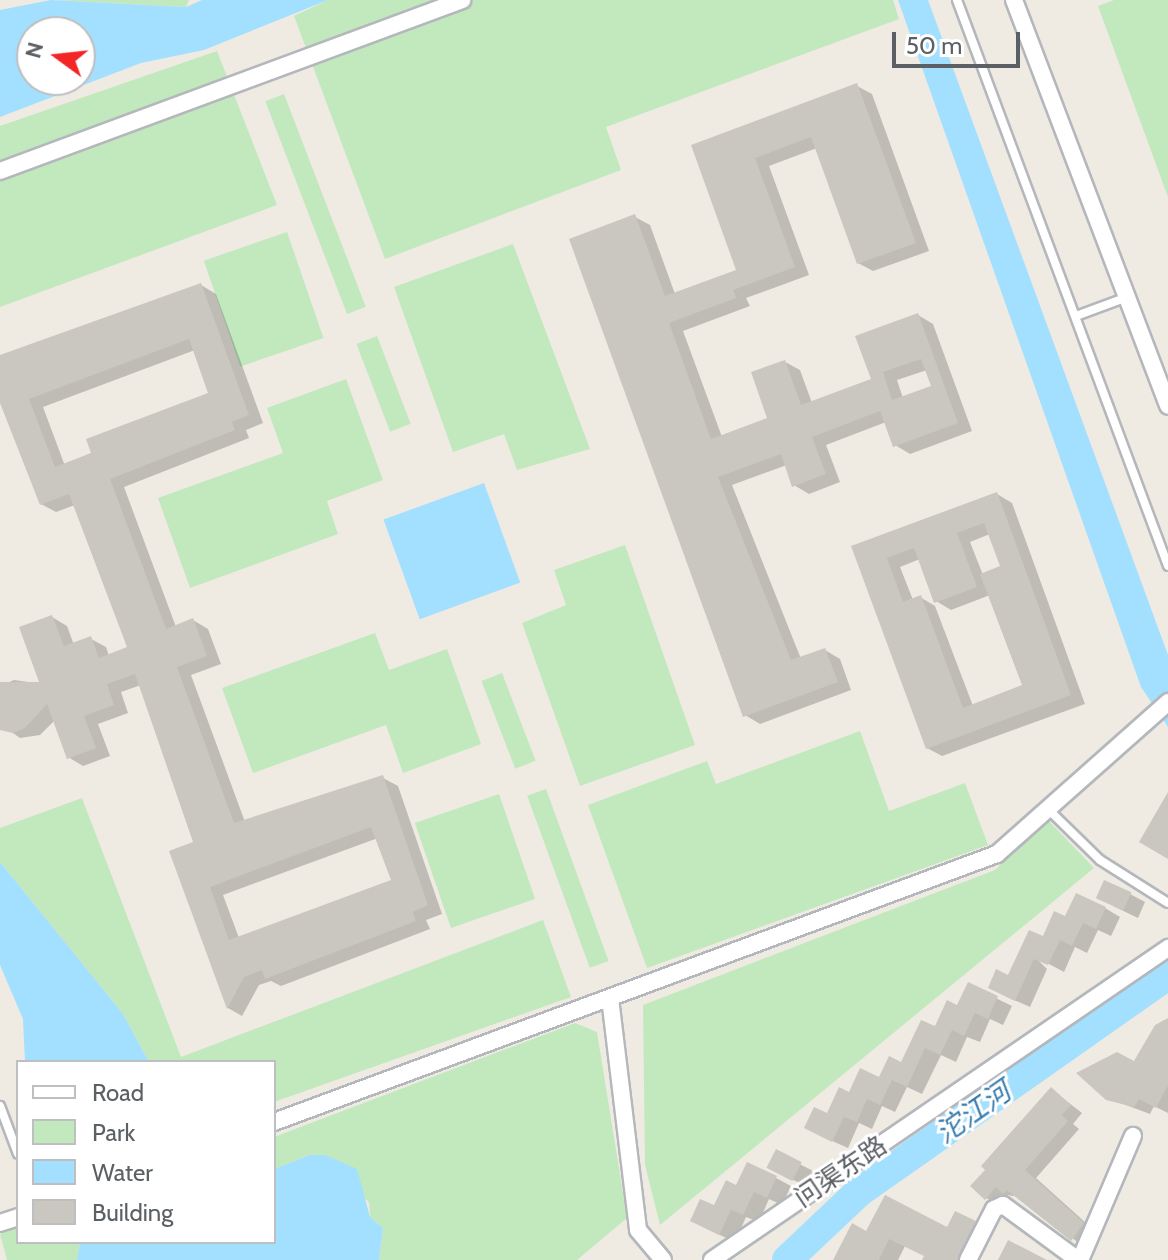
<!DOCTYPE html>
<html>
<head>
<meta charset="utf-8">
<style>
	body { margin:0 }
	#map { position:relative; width:1168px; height:1260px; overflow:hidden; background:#efebe3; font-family:Cabin,"Noto Sans SC",sans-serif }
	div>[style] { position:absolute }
	.green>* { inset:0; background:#c2e8be; transform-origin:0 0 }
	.water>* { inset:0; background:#a3dfff; transform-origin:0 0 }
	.shadow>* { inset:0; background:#0003; transform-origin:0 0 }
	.river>* { height:30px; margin:-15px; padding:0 15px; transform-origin:15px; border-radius:15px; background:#a3dfff }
	.building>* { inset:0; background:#cac6c0; transform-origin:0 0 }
	.roads { filter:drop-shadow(2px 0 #b4b7bb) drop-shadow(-2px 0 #b4b7bb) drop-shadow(0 2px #b4b7bb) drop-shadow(0 -2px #b4b7bb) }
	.lane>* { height:8px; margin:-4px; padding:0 4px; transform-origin:4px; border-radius:4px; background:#fff }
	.street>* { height:16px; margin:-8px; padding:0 8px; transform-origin:8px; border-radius:8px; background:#fff }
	span { translate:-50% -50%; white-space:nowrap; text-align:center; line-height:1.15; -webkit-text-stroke:6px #fff; paint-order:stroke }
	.street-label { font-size:26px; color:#5b6065 }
	.water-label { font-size:28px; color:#377bae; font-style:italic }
	.legend { position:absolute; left:16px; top:1060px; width:260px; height:184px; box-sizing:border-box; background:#fff; border:2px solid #bdbfc1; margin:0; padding:10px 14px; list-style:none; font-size:24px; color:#5b6065 }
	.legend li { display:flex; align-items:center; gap:16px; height:40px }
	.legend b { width:40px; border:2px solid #bdbfc1 }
	.north { position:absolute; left:16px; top:16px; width:80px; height:80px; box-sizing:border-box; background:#fff; border:2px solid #bdbfc1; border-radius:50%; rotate:285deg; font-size:22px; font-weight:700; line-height:32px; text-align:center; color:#5b6065 }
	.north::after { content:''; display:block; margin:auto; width:28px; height:36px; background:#f32526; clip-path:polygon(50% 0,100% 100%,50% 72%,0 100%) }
	.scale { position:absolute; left:892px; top:32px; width:128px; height:36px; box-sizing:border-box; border:4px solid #5b6065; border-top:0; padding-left:10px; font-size:24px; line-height:28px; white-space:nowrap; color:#5b6065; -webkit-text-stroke:6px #fff; paint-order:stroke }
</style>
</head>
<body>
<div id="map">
	<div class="green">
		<div style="clip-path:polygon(54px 0,189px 0,186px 7px)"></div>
		<div style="clip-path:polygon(328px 0,893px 0,899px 19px,606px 127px,621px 170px,385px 259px,294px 16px)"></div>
		<div style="clip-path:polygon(1114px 0,1168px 0,1168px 197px,1098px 6px)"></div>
		<div style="clip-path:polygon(217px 51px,277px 205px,0 307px,0 126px)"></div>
		<div style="left:284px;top:94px;width:228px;height:20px;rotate:69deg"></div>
		<div style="left:287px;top:232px;width:112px;height:88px;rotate:71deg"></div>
		<div style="clip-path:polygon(513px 244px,590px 449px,517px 470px,504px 434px,453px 452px,394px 287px)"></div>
		<div style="left:377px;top:336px;width:94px;height:22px;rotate:69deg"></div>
		<div style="clip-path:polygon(346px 379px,383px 480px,327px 501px,338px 534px,190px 588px,158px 498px,283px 453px,267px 408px)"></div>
		<div style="clip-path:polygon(625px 545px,695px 745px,580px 786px,522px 623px,566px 605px,554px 570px)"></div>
		<div style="clip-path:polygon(375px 633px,389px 670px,447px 649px,481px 744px,403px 773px,386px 725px,253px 773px,222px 688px)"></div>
		<div style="left:502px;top:673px;width:94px;height:22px;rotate:69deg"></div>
		<div style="clip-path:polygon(860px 731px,889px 811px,965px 783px,988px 845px,647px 968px,588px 805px,707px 761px,716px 784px)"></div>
		<div style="left:546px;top:789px;width:183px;height:20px;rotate:70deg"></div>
		<div style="left:499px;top:794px;width:111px;height:89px;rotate:71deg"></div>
		<div style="clip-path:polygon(82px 798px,181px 1057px,543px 920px,571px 997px,274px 1102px,274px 1062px,149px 1062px,123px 1014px,0 862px,0 828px)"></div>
		<div style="clip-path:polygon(1048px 820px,1094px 868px,660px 1225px,645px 1165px,643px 1005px,995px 870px)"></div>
		<div style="clip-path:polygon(575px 1023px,597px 1032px,627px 1218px,577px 1260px,379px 1260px,383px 1228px,370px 1217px,369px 1202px,310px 1155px,274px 1169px,274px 1137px)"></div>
		<div style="clip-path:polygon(18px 1228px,18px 1242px,80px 1242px,77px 1260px,7px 1260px,0 1234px)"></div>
	</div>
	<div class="water">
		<div style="clip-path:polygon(evenodd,51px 0,186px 7px,202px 0,328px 0,204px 50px,141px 63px,0 117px,0 10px,51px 0,32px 32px,80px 32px,80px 80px,32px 80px,32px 32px)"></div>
		<div style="clip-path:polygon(898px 0,928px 0,1168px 655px,1168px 727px,1141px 687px)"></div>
		<div style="left:484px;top:483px;width:106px;height:107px;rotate:70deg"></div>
		<div style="clip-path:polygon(0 862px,123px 1014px,149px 1062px,25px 1062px,23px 1019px,0 965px)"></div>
		<div style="clip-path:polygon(310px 1155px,325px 1155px,357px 1169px,370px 1217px,383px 1228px,379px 1260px,77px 1260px,80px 1242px,274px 1242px,274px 1169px)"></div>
	</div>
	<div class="shadow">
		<div style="clip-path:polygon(evenodd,857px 86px,872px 94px,929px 251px,873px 271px,858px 263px,817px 148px,769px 166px,809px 275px,746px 298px,750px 306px,683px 331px,722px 437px,770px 419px,785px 362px,800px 370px,812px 403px,874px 381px,918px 315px,933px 324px,972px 431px,910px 454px,895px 445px,886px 422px,826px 445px,840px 482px,809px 494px,794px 485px,787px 465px,732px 485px,801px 659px,825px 650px,840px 659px,851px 690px,760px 724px,745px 715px,635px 217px,650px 225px,675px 294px,739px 271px,693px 146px,857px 86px,927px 370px,934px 387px,903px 398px,897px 380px,927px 370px)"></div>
		<div style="clip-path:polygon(evenodd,201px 285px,216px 294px,263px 423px,246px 430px,249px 438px,124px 487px,176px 627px,193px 620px,208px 629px,221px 664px,191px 675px,245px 822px,383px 778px,398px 786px,442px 914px,426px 920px,430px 929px,281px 986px,271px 981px,259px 985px,242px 1016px,228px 1008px,172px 852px,195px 844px,141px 685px,121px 692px,128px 713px,98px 724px,110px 756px,83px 766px,68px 757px,55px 720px,40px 735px,20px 738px,0 724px,0 686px,14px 680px,42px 684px,52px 617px,67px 626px,74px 645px,91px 639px,106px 647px,109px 656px,129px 649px,75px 505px,56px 512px,41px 504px,0 398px,0 357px,201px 285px,195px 350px,211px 394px,65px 466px,43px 407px,195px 350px,201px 285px,378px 838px,393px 881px,239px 938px,223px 895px,378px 838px)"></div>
		<div style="clip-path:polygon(evenodd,997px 494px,1012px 503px,1085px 704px,942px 756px,927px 748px,854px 547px,997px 494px,990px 534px,1002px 568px,983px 575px,970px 542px,990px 534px,997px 494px,920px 559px,936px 601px,951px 610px,990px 595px,1024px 686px,973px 706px,935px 606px,920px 597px,913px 600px,900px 567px,920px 559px)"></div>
		<div style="clip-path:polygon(1130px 894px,1145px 902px,1138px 918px,1113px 906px)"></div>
		<div style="clip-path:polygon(1105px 908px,1120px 917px,1111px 936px,1098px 930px,1087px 953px,1075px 947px,1064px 972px,1034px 956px,1047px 969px,1030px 1007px,1005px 996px,1009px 977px,1044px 939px,1066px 919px)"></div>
		<div style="clip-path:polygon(969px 985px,1012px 1006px,1003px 1025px,990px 1019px,980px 1042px,967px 1037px,956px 1062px,941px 1055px,922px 1094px,907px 1087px,895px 1112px,882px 1106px,872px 1129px,859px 1123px,848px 1148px,821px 1136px,828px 1116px,850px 1094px,902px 1064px,958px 1008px)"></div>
		<div style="clip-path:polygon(1168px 1020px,1168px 1113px,1154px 1106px,1150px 1114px,1107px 1098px)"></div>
		<div style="clip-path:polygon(1051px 1089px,1082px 1113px,1073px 1124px,1079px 1129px,1036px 1178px,1096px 1232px,1084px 1247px,1019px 1197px,1008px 1195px,999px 1205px,986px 1198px)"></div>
		<div style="left:776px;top:1152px;width:45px;height:17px;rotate:27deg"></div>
		<div style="clip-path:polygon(776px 1178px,791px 1186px,782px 1205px,769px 1199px,759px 1222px,746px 1217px,735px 1242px,707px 1229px,715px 1208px,737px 1188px)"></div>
		<div style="clip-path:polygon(975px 1223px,989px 1231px,976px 1260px,924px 1260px,926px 1256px,905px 1246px,898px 1260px,836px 1260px,867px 1234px,948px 1230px)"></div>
	</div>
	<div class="river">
		<div style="left:787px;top:1260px;width:99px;rotate:-43.4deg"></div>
		<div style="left:859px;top:1192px;width:378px;rotate:-35.1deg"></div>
	</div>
	<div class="building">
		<div style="clip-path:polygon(evenodd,857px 83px,916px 243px,857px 264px,811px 137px,755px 158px,795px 267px,733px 290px,736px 298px,669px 323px,711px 439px,767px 418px,751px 372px,785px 360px,801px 405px,871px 379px,855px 336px,918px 313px,958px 423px,893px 447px,880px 411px,812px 437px,826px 474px,792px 487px,781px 454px,718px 477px,791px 660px,825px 648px,838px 682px,743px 717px,569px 239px,635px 214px,665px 296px,736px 270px,691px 145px,857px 83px,921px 359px,931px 386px,892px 400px,883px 372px,921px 359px)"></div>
		<div style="clip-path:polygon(evenodd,201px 283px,249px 415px,232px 422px,235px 430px,110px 479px,166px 629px,193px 618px,207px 656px,177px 667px,234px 823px,383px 775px,428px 905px,413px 912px,416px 921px,265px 979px,262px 970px,244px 977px,227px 1009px,169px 851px,193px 842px,135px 674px,107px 684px,114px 705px,84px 716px,96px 748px,67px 759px,47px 704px,25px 728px,13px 733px,0 730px,0 682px,39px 682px,19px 627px,52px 615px,64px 646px,91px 636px,99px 658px,127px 647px,69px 494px,40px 505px,0 403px,0 355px,201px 283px,189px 339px,208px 393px,86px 439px,91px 453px,55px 467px,29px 399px,189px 339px,201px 283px,371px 827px,391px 880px,229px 940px,210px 887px,371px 827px)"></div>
		<div style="clip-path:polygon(evenodd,997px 492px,1071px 695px,926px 749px,851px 546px,997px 492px,984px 523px,1000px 566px,980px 574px,1022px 685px,963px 708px,921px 595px,903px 602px,887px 558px,914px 548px,934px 603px,977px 587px,957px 533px,984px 523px)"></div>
		<div style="clip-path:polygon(1168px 792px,1168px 859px,1139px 842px)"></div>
		<div style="left:1104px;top:880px;width:30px;height:20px;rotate:24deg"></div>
		<div style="clip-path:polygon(1076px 893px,1106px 907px,1096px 929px,1083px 923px,1072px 946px,1060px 940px,1048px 965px,1034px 959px,1015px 1001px,988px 988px,996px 969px,1008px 975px,1029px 930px,1043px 936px,1054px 911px,1065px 916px)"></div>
		<div style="clip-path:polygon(968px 982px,998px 996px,988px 1019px,975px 1013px,964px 1036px,952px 1030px,940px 1055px,925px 1048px,907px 1087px,892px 1080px,880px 1105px,867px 1099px,857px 1122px,844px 1117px,832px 1142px,804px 1128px,814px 1107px,827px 1113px,839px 1087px,849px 1092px,860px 1068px,879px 1077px,889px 1056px,901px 1062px,921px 1020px,935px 1026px,947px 1000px,957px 1005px)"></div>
		<div style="clip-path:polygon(1168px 1018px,1168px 1085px,1156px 1108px,1139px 1099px,1134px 1107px,1106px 1100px,1076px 1073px,1117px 1052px,1134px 1061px,1155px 1025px)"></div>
		<div style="clip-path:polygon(1051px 1087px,1071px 1105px,1062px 1115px,1068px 1121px,1025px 1170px,1084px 1223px,1071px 1241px,1007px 1190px,1003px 1194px,996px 1187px,985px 1200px,970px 1186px,985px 1170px,981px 1166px)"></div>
		<div style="left:776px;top:1149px;width:29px;height:21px;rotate:27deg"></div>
		<div style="clip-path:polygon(747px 1162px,777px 1176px,767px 1198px,754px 1192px,743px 1215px,731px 1210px,719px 1235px,690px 1221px,700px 1199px,714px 1205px,726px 1180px,736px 1185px)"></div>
		<div style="clip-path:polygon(885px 1195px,947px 1227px,955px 1211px,976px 1221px,957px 1260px,922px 1260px,924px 1256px,889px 1239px,879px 1260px,833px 1260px,852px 1223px,866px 1231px)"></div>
		<div style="clip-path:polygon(1008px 1240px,1047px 1260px,998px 1260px)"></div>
	</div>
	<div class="roads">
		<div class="lane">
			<div style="left:957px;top:0;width:604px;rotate:69.55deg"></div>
			<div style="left:1076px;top:316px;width:54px;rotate:-20.4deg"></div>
			<div style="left:1052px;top:813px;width:67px;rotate:44.4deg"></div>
			<div style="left:1100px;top:860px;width:80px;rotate:32.3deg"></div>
			<div style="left:0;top:1106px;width:51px;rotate:69.4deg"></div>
		</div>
		<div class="street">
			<div style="left:1014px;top:0;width:434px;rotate:69.2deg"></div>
			<div style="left:0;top:171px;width:493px;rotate:-20.3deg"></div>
			<div style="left:610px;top:998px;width:234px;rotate:83.1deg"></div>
			<div style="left:638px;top:1230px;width:39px;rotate:50deg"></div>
			<div style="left:274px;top:1122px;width:771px;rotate:-20.34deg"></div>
			<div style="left:997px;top:854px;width:229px;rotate:-41.6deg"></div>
			<div style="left:0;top:1223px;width:19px;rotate:-18deg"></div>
			<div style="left:712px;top:1260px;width:553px;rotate:-34.38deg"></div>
			<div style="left:968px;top:1260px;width:57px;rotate:-63deg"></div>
			<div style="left:994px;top:1209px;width:10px;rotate:-24deg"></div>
			<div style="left:1003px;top:1205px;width:93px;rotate:36.3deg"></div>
			<div style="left:1080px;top:1260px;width:135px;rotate:-66.9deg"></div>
		</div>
	</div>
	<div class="street-label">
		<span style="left:841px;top:1172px;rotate:-34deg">问渠东路</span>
	</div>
	<div class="water-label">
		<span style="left:973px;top:1112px;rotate:-35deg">沱江河</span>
	</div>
	<ul class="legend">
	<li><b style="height:10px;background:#fff"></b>Road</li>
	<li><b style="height:22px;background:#c2e8be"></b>Park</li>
	<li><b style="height:22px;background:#a3dfff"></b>Water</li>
	<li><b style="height:22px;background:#cac6c0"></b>Building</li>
	</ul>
	<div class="north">N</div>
	<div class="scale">50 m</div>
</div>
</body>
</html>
